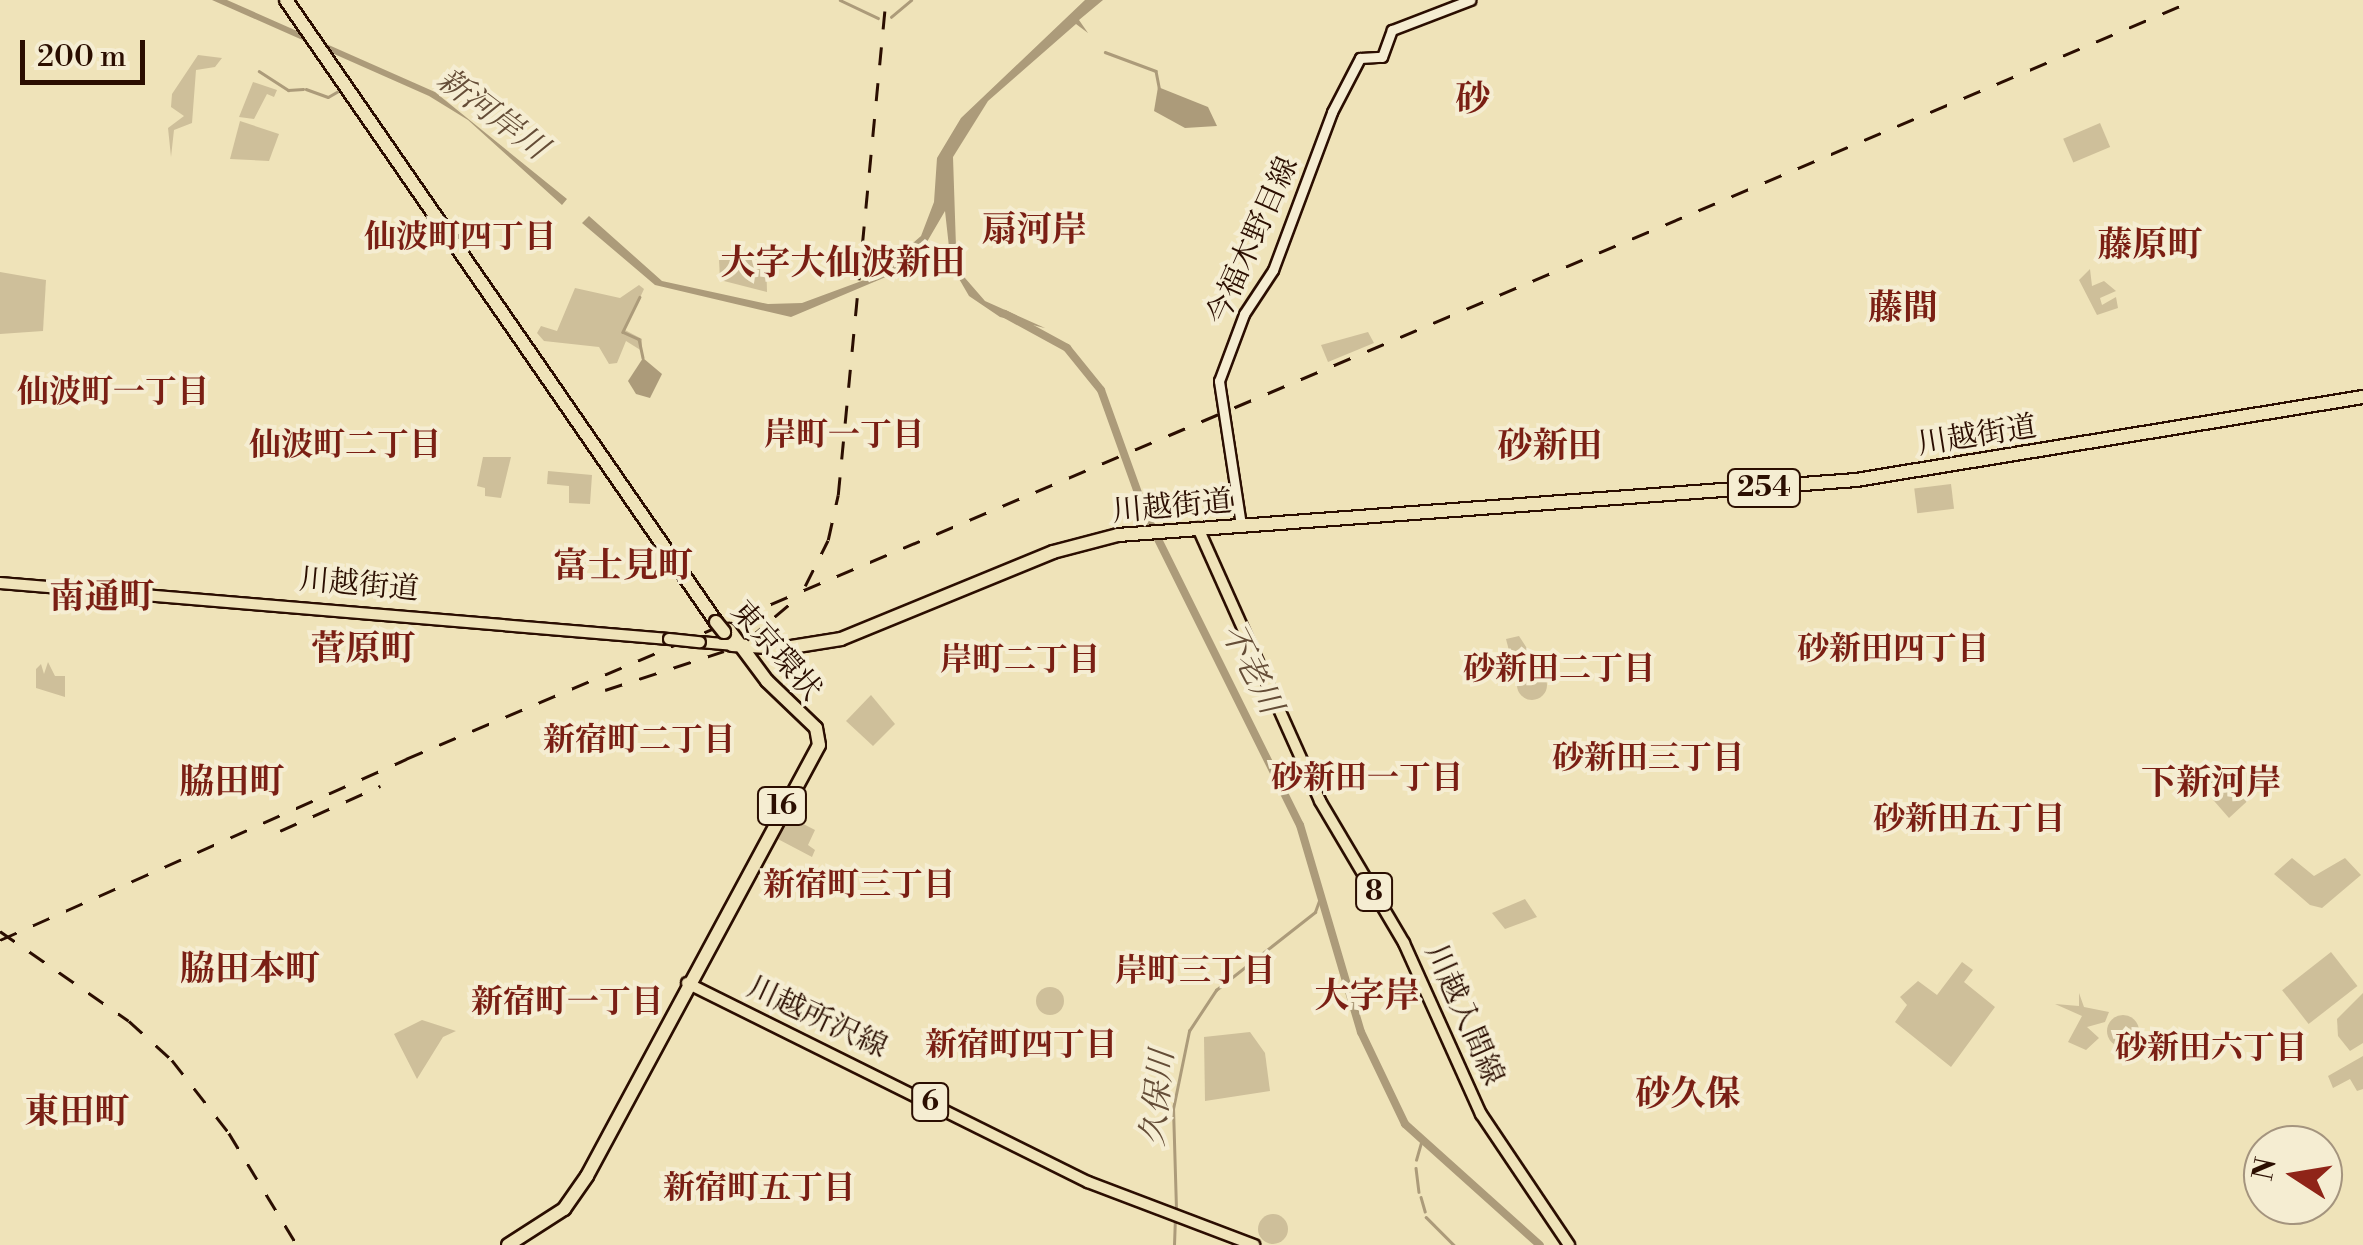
<!DOCTYPE html>
<html>
<head>
<meta charset="utf-8">
<style>
	body { margin:0 }
	#map { position:relative; width:2363px; height:1245px; overflow:hidden; background:#efe3b9; font-family:"Libre Bodoni","Noto Serif JP",serif }
	div>[style] { position:absolute }
	.green>* { inset:0; background:#cebf9a; transform-origin:0 0 }
	.round { border-radius:50% }
	.water>* { inset:0; background:#ac9b7a }
	.stream>* { height:2.5px; margin:-1.25px; padding:0 1.25px; transform-origin:1.25px; border-radius:1.25px; background:#ac9b7a }
	.river>* { height:8px; margin:-4px; padding:0 4px; transform-origin:4px; border-radius:4px; background:#ac9b7a }
	.roads { filter:drop-shadow(2px 0 #2b0e01) drop-shadow(-2px 0 #2b0e01) drop-shadow(0 2px #2b0e01) drop-shadow(0 -2px #2b0e01) }
	.secondary>* { height:9px; margin:-4.5px; padding:0 4.5px; transform-origin:4.5px; border-radius:4.5px; background:#f5edd2 }
	.primary>* { height:10px; margin:-5px; padding:0 5px; transform-origin:5px; border-radius:5px; background:#efe3b9 }
	.highway>* { height:12px; margin:-6px; padding:0 6px; transform-origin:6px; border-radius:6px; background:#efe3b9 }
	.rail>* { height:2.5px; margin-top:-1.25px; transform-origin:0; background:repeating-linear-gradient(90deg,#2b0e01 0 18px,transparent 0 36px) }
	.bridges { filter:drop-shadow(2px 0 #2b0e01) drop-shadow(-2px 0 #2b0e01) drop-shadow(0 2px #2b0e01) drop-shadow(0 -2px #2b0e01) }
	.primary-bridge>* { height:10px; margin:-5px; padding:0 5px; transform-origin:5px; border-radius:5px; background:#efe3b9 }
	.highway-bridge>* { height:12px; margin:-6px; padding:0 6px; transform-origin:6px; border-radius:6px; background:#efe3b9 }
	span { translate:-50% -50%; white-space:nowrap; text-align:center; line-height:1.15; -webkit-text-stroke:8px #f5edd2; paint-order:stroke }
	.shield-label span { padding:2px 8px; background:#f5edd2; border:2px solid; border-radius:8px; -webkit-text-stroke-width:0 }
	.shield-label { font-size:28px; color:#2b0e01; font-weight:700 }
	.street-label { font-size:30px; color:#2b0e01 }
	.water-label { font-size:32px; color:#654d37; font-style:italic }
	.neighbourhood-label { font-size:32px; color:#7a1f14; font-weight:700 }
	.quarter-label { font-size:35px; color:#7a1f14; font-weight:700 }
	.north { position:absolute; left:2243px; top:1125px; width:100px; height:100px; box-sizing:border-box; background:#f5edd2; border:2px solid #a4947e; border-radius:50%; rotate:282deg; font-size:28px; font-weight:700; line-height:40px; text-align:center; color:#2b0e01 }
	.north::after { content:''; display:block; margin:auto; width:35px; height:45px; background:#8f2418; clip-path:polygon(50% 0,100% 100%,50% 72%,0 100%) }
	.scale { position:absolute; left:20px; top:40px; width:125px; height:45px; box-sizing:border-box; border:5px solid #2b0e01; border-top:0; padding-left:12px; font-size:30px; line-height:35px; white-space:nowrap; color:#2b0e01; -webkit-text-stroke:8px #f5edd2; paint-order:stroke }
</style>
</head>
<body>
<div id="map">
	<div class="green">
		<div style="clip-path:polygon(198px 55px,222px 58px,215px 67px,196px 70px,192px 123px,174px 130px,171px 157px,168px 128px,184px 116px,171px 107px,172px 94px)"></div>
		<div style="clip-path:polygon(253px 82px,277px 90px,274px 97px,267px 94px,254px 119px,239px 117px)"></div>
		<div style="clip-path:polygon(240px 121px,279px 134px,269px 161px,230px 159px)"></div>
		<div style="left:2100px;top:123px;width:26px;height:40px;rotate:67deg"></div>
		<div style="clip-path:polygon(719px 259px,766px 259px,767px 292px,720px 280px)"></div>
		<div style="clip-path:polygon(2090px 269px,2092px 286px,2104px 281px,2116px 291px,2100px 298px,2102px 305px,2116px 297px,2118px 308px,2097px 315px,2079px 280px)"></div>
		<div style="clip-path:polygon(0 272px,46px 280px,43px 331px,0 334px)"></div>
		<div style="clip-path:polygon(639px 285px,644px 289px,625px 330px,642px 339px,642px 351px,626px 341px,617px 363px,609px 364px,599px 347px,544px 341px,537px 333px,541px 326px,557px 331px,575px 288px,620px 298px)"></div>
		<div style="clip-path:polygon(1368px 332px,1374px 343px,1328px 362px,1321px 345px)"></div>
		<div style="clip-path:polygon(483px 457px,511px 457px,501px 498px,485px 496px,485px 488px,477px 486px)"></div>
		<div style="clip-path:polygon(548px 471px,592px 475px,590px 504px,569px 503px,569px 486px,547px 484px)"></div>
		<div style="left:1951px;top:484px;width:25px;height:37px;rotate:83deg"></div>
		<div style="clip-path:polygon(1519px 636px,1539px 667px,1515px 674px,1506px 639px)"></div>
		<div style="clip-path:polygon(48px 662px,55px 676px,65px 676px,65px 697px,36px 688px,36px 669px,41px 664px,44px 674px)"></div>
		<div class="round" style="left:1517px;top:670px;width:30px;height:30px"></div>
		<div style="clip-path:polygon(871px 695px,895px 724px,873px 746px,846px 721px)"></div>
		<div style="clip-path:polygon(2219px 772px,2255px 794px,2229px 818px,2201px 786px)"></div>
		<div style="clip-path:polygon(786px 815px,815px 830px,808px 845px,815px 850px,812px 857px,774px 837px)"></div>
		<div style="clip-path:polygon(2292px 858px,2314px 876px,2345px 858px,2361px 875px,2322px 908px,2310px 905px,2274px 874px)"></div>
		<div style="clip-path:polygon(1525px 899px,1537px 917px,1505px 929px,1492px 913px)"></div>
		<div style="left:2331px;top:952px;width:43px;height:62px;rotate:52deg"></div>
		<div style="clip-path:polygon(1962px 962px,1973px 970px,1964px 982px,1995px 1007px,1951px 1067px,1895px 1022px,1907px 1005px,1900px 997px,1918px 981px,1937px 995px)"></div>
		<div class="round" style="left:1036px;top:987px;width:28px;height:28px"></div>
		<div style="clip-path:polygon(2079px 993px,2084px 1007px,2109px 1012px,2105px 1022px,2087px 1027px,2099px 1038px,2086px 1050px,2068px 1042px,2082px 1016px,2055px 1004px,2079px 1006px)"></div>
		<div style="clip-path:polygon(2363px 993px,2363px 1043px,2350px 1051px,2338px 1036px,2337px 1019px)"></div>
		<div class="round" style="left:2107px;top:1015px;width:32px;height:32px"></div>
		<div style="clip-path:polygon(422px 1020px,456px 1031px,443px 1037px,417px 1079px,394px 1034px)"></div>
		<div style="clip-path:polygon(1250px 1032px,1265px 1053px,1270px 1091px,1205px 1101px,1204px 1037px)"></div>
		<div style="clip-path:polygon(2363px 1056px,2363px 1089px,2357px 1091px,2350px 1079px,2333px 1088px,2328px 1076px)"></div>
		<div class="round" style="left:1258px;top:1214px;width:30px;height:30px"></div>
	</div>
	<div class="water">
		<div style="clip-path:polygon(212px 0,227px 0,435px 92px,567px 199px,562px 205px,468px 120px,429px 96px)"></div>
		<div style="clip-path:polygon(1085px 0,1103px 0,1079px 20px,1088px 33px,1076px 24px,988px 101px,953px 157px,956px 247px,965px 278px,985px 301px,1045px 328px,1000px 317px,969px 296px,951px 265px,945px 211px,924px 247px,900px 271px,791px 317px,655px 285px,582px 223px,589px 216px,662px 281px,768px 304px,802px 303px,875px 276px,921px 236px,934px 202px,937px 158px,961px 118px)"></div>
		<div style="clip-path:polygon(1158px 87px,1208px 107px,1217px 126px,1185px 128px,1154px 111px)"></div>
		<div style="clip-path:polygon(643px 358px,662px 374px,650px 398px,636px 394px,628px 381px)"></div>
	</div>
	<div class="stream">
		<div style="left:840px;top:0;width:42px;rotate:25.3deg"></div>
		<div style="left:891px;top:17px;width:26px;rotate:-40deg"></div>
		<div style="left:1105px;top:52px;width:54px;rotate:20.4deg"></div>
		<div style="left:1156px;top:71px;width:20px;rotate:79deg"></div>
		<div style="left:259px;top:71px;width:35px;rotate:33deg"></div>
		<div style="left:288px;top:90px;width:15px;rotate:-4deg"></div>
		<div style="left:306px;top:89px;width:23px;rotate:20deg"></div>
		<div style="left:328px;top:97px;width:14px;rotate:-30deg"></div>
		<div style="left:640px;top:297px;width:39px;rotate:116deg"></div>
		<div style="left:623px;top:332px;width:17px;rotate:24deg"></div>
		<div style="left:639px;top:339px;width:19px;rotate:78deg"></div>
		<div style="left:1416px;top:1160px;width:19px;rotate:-74deg"></div>
		<div style="left:1416px;top:1168px;width:24px;rotate:83deg"></div>
		<div style="left:1421px;top:1197px;width:15px;rotate:74deg"></div>
		<div style="left:1176px;top:1209px;width:100px;rotate:-91.7deg"></div>
		<div style="left:1173px;top:1109px;width:80px;rotate:-78.4deg"></div>
		<div style="left:1189px;top:1031px;width:49px;rotate:-56.6deg"></div>
		<div style="left:1216px;top:990px;width:126px;rotate:-38.2deg"></div>
		<div style="left:1315px;top:912px;width:20px;rotate:-70deg"></div>
		<div style="left:1426px;top:1217px;width:40px;rotate:45deg"></div>
		<div style="left:1174px;top:1245px;width:23px;rotate:-88deg"></div>
	</div>
	<div class="river">
		<div style="left:1005px;top:314px;width:71px;rotate:28.7deg"></div>
		<div style="left:1067px;top:348px;width:54px;rotate:51deg"></div>
		<div style="left:1101px;top:390px;width:133px;rotate:70.2deg"></div>
		<div style="left:1146px;top:515px;width:346px;rotate:63.6deg"></div>
		<div style="left:1300px;top:825px;width:216px;rotate:73.6deg"></div>
		<div style="left:1361px;top:1032px;width:102px;rotate:64.4deg"></div>
		<div style="left:1405px;top:1124px;width:181px;rotate:41.9deg"></div>
	</div>
	<div class="roads">
		<div class="secondary">
			<div style="left:1241px;top:525px;width:146px;rotate:-98.7deg"></div>
			<div style="left:1219px;top:381px;width:72px;rotate:-69.5deg"></div>
			<div style="left:1244px;top:314px;width:53px;rotate:-56.6deg"></div>
			<div style="left:1273px;top:270px;width:169px;rotate:-69.5deg"></div>
			<div style="left:1332px;top:112px;width:61px;rotate:-62.6deg"></div>
			<div style="left:1360px;top:58px;width:22px;rotate:-3deg"></div>
			<div style="left:1382px;top:57px;width:29px;rotate:-70deg"></div>
			<div style="left:1392px;top:30px;width:84px;rotate:-21deg"></div>
		</div>
		<div class="primary">
			<div style="left:1198px;top:528px;width:299px;rotate:65.9deg"></div>
			<div style="left:1320px;top:801px;width:165px;rotate:59.4deg"></div>
			<div style="left:1404px;top:943px;width:188px;rotate:65.8deg"></div>
			<div style="left:1481px;top:1114px;width:158px;rotate:56.1deg"></div>
			<div style="left:0;top:583px;width:671px;rotate:4.78deg"></div>
			<div style="left:700px;top:642px;width:32px;rotate:5deg"></div>
			<div style="left:687px;top:983px;width:448px;rotate:26.4deg"></div>
			<div style="left:1088px;top:1182px;width:178px;rotate:20.8deg"></div>
		</div>
		<div class="highway">
			<div style="left:286px;top:0;width:756px;rotate:55.34deg"></div>
			<div style="left:732px;top:645px;width:53px;rotate:3.2deg"></div>
			<div style="left:785px;top:648px;width:57px;rotate:-9.1deg"></div>
			<div style="left:841px;top:639px;width:229px;rotate:-22.3deg"></div>
			<div style="left:1053px;top:552px;width:67px;rotate:-14.7deg"></div>
			<div style="left:1118px;top:535px;width:740px;rotate:-4.26deg"></div>
			<div style="left:1856px;top:480px;width:514px;rotate:-9.3deg"></div>
			<div style="left:508px;top:1245px;width:67px;rotate:-32.7deg"></div>
			<div style="left:564px;top:1209px;width:40px;rotate:-55.1deg"></div>
			<div style="left:587px;top:1176px;width:489px;rotate:-61.7deg"></div>
			<div style="left:819px;top:745px;width:17px;rotate:-100deg"></div>
			<div style="left:816px;top:728px;width:68px;rotate:-136.2deg"></div>
			<div style="left:767px;top:681px;width:64px;rotate:-126.7deg"></div>
		</div>
	</div>
	<div class="rail">
		<div style="left:805px;top:586px;width:51px;rotate:-63.4deg"></div>
		<div style="left:828px;top:540px;width:46px;rotate:-77.5deg"></div>
		<div style="left:838px;top:495px;width:497px;rotate:-84.5deg"></div>
		<div style="left:747px;top:640px;width:57px;rotate:-40.1deg"></div>
		<div style="left:605px;top:690px;width:125px;rotate:-18.1deg"></div>
		<div style="left:280px;top:831px;width:110px;rotate:-24.2deg"></div>
		<div style="left:0;top:931px;width:157px;rotate:34.9deg"></div>
		<div style="left:129px;top:1021px;width:58px;rotate:42.2deg"></div>
		<div style="left:172px;top:1060px;width:93px;rotate:52deg"></div>
		<div style="left:229px;top:1133px;width:131px;rotate:58.7deg"></div>
		<div style="left:0;top:940px;width:445px;rotate:-24deg"></div>
		<div style="left:406px;top:759px;width:1942px;rotate:-23deg"></div>
	</div>
	<div class="bridges">
		<div class="primary-bridge">
			<div style="left:669px;top:639px;width:31px;rotate:6deg"></div>
		</div>
		<div class="highway-bridge">
			<div style="left:716px;top:622px;width:13px;rotate:51deg"></div>
		</div>
	</div>
	<div class="shield-label">
		<span style="left:1764px;top:488px">254</span>
		<span style="left:782px;top:806px">16</span>
		<span style="left:1374px;top:892px">8</span>
		<span style="left:930px;top:1102px">6</span>
	</div>
	<div class="street-label">
		<span style="left:1253px;top:241px;rotate:-66deg">今福木野目線</span>
		<span style="left:1977px;top:436px;rotate:-9deg">川越街道</span>
		<span style="left:1172px;top:507px;rotate:-5deg">川越街道</span>
		<span style="left:359px;top:585px;rotate:5deg">川越街道</span>
		<span style="left:776px;top:651px;rotate:49deg">東京環状</span>
		<span style="left:1464px;top:1015px;rotate:66deg">川越入間線</span>
		<span style="left:817px;top:1018px;rotate:25deg">川越所沢線</span>
	</div>
	<div class="water-label">
		<span style="left:492px;top:114px;rotate:37deg">新河岸川</span>
		<span style="left:1251px;top:669px;rotate:63deg">不老川</span>
		<span style="left:1158px;top:1098px;rotate:-84deg">久保川</span>
	</div>
	<div class="neighbourhood-label">
		<span style="left:460px;top:237px">仙波町四丁目</span>
		<span style="left:113px;top:392px">仙波町一丁目</span>
		<span style="left:844px;top:435px">岸町一丁目</span>
		<span style="left:345px;top:445px">仙波町二丁目</span>
		<span style="left:1893px;top:649px">砂新田四丁目</span>
		<span style="left:1020px;top:660px">岸町二丁目</span>
		<span style="left:1559px;top:669px">砂新田二丁目</span>
		<span style="left:639px;top:740px">新宿町二丁目</span>
		<span style="left:1648px;top:758px">砂新田三丁目</span>
		<span style="left:1367px;top:778px">砂新田一丁目</span>
		<span style="left:1969px;top:819px">砂新田五丁目</span>
		<span style="left:859px;top:885px">新宿町三丁目</span>
		<span style="left:1195px;top:971px">岸町三丁目</span>
		<span style="left:567px;top:1002px">新宿町一丁目</span>
		<span style="left:1021px;top:1045px">新宿町四丁目</span>
		<span style="left:2211px;top:1048px">砂新田六丁目</span>
		<span style="left:759px;top:1188px">新宿町五丁目</span>
	</div>
	<div class="quarter-label">
		<span style="left:1473px;top:100px">砂</span>
		<span style="left:1034px;top:231px">扇河岸</span>
		<span style="left:2150px;top:246px">藤原町</span>
		<span style="left:843px;top:264px">大字大仙波新田</span>
		<span style="left:1903px;top:309px">藤間</span>
		<span style="left:1550px;top:447px">砂新田</span>
		<span style="left:623px;top:567px">富士見町</span>
		<span style="left:102px;top:598px">南通町</span>
		<span style="left:363px;top:650px">菅原町</span>
		<span style="left:232px;top:783px">脇田町</span>
		<span style="left:2211px;top:784px">下新河岸</span>
		<span style="left:250px;top:970px">脇田本町</span>
		<span style="left:1367px;top:997px">大字岸</span>
		<span style="left:1688px;top:1095px">砂久保</span>
		<span style="left:77px;top:1113px">東田町</span>
	</div>
	<div class="north">N</div>
	<div class="scale">200 m</div>
</div>
</body>
</html>
